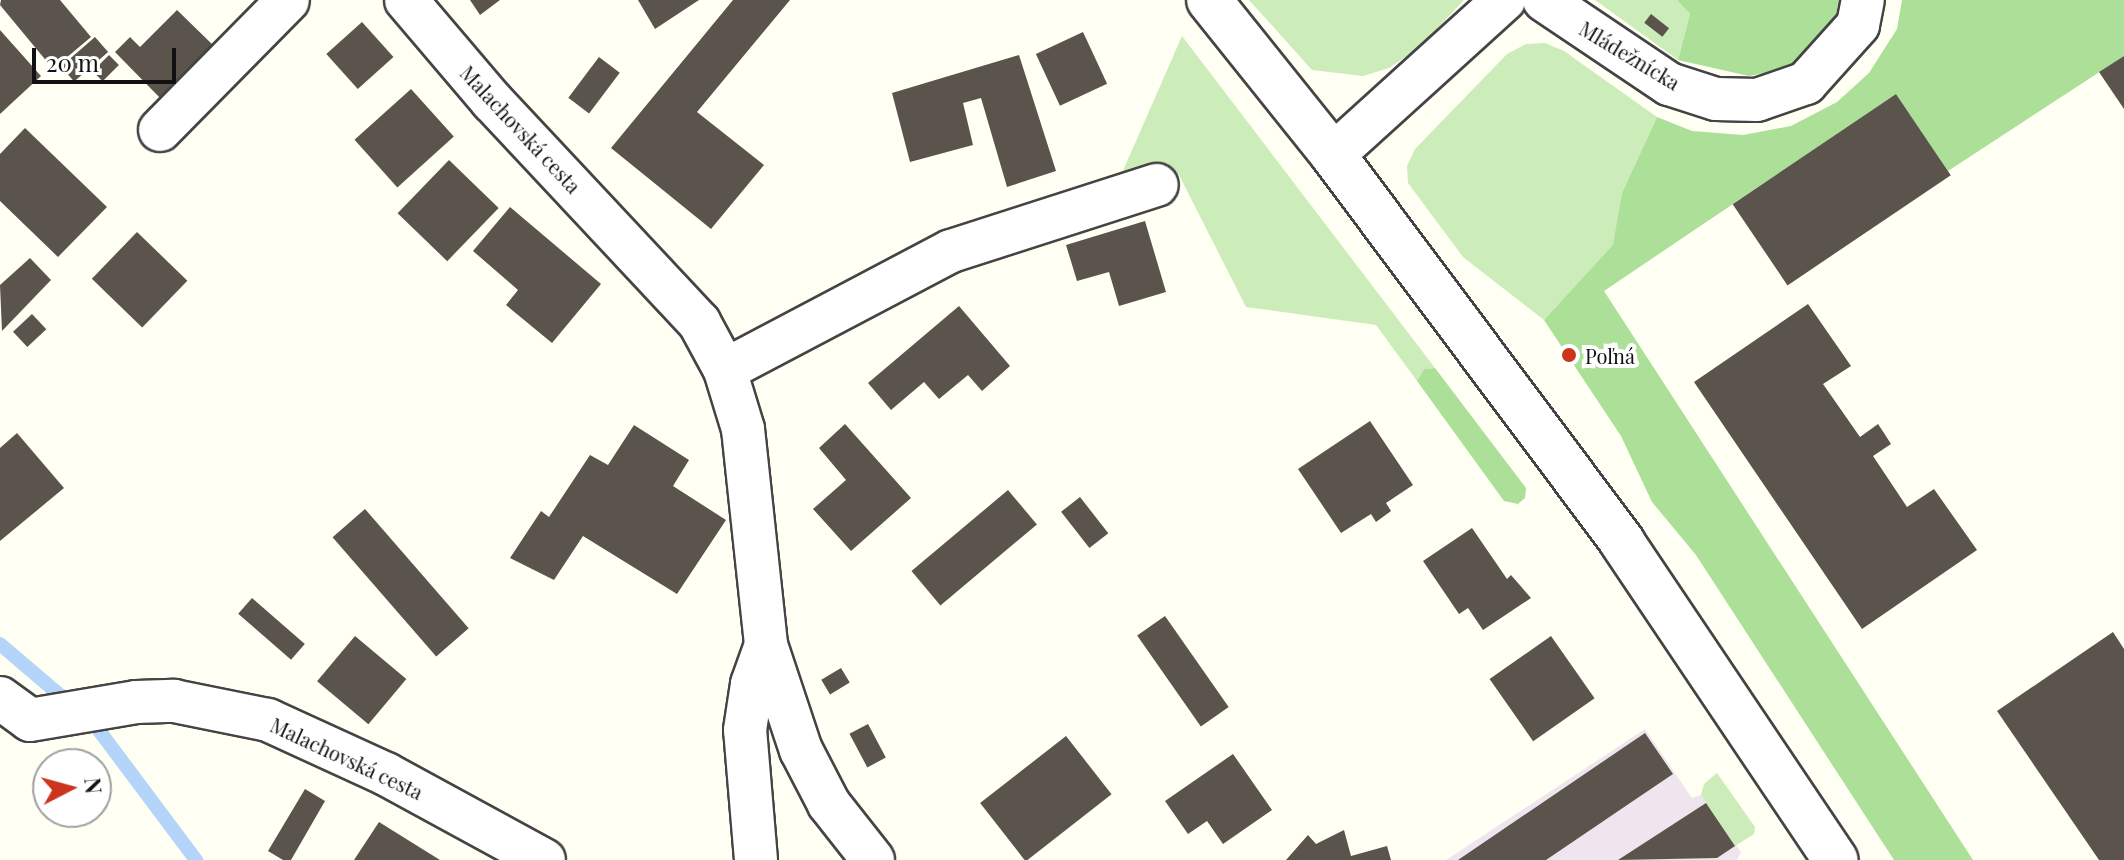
<!DOCTYPE html>
<html>
<head>
<meta charset="utf-8">
<style>
	body { margin:0 }
	#map { position:relative; width:2124px; height:860px; overflow:hidden; background:#fffff4; font-family:"Playfair Display",serif }
	div>[style] { position:absolute }
	.industrial>* { inset:0; background:#efe5ef }
	.green>* { inset:0; background:#ccedba }
	.forest>* { inset:0; background:#acdf98 }
	.stream>* { height:14px; margin:-7px; padding:0 7px; transform-origin:7px; border-radius:7px; background:#b5d4fa }
	.building>* { inset:0; background:#5a544c; transform-origin:0 0 }
	.roads { filter:drop-shadow(2px 0 #444) drop-shadow(-2px 0 #444) drop-shadow(0 2px #444) drop-shadow(0 -2px #444) }
	.minor>* { height:42px; margin:-21px; padding:0 21px; transform-origin:21px; border-radius:21px; background:#fff }
	.tertiary>* { height:44px; margin:-22px; padding:0 22px; transform-origin:22px; border-radius:22px; background:#fff }
	.dots>* { width:22px; height:22px; translate:-50% -50%; box-sizing:border-box; border:4px solid #fff; border-radius:50% }
	span { translate:-50% -50%; white-space:nowrap; text-align:center; line-height:1.15; -webkit-text-stroke:8px #fff; paint-order:stroke }
	.street-label { font-size:20px; color:#111 }
	.poi-label { font-size:20px; color:#111 }
	.left { translate:0 -50%; text-align:left }
	.north { position:absolute; left:32px; top:748px; width:80px; height:80px; box-sizing:border-box; background:#fff; border:2px solid #a0a0a0; border-radius:50%; rotate:84deg; font-size:22px; font-weight:700; line-height:32px; text-align:center; color:#111 }
	.north::after { content:''; display:block; margin:auto; width:28px; height:36px; background:#cc341e; clip-path:polygon(50% 0,100% 100%,50% 72%,0 100%) }
	.scale { position:absolute; left:32px; top:48px; width:144px; height:36px; box-sizing:border-box; border:4px solid #111; border-top:0; padding-left:10px; font-size:24px; line-height:28px; white-space:nowrap; color:#111; -webkit-text-stroke:6px #fff; paint-order:stroke }
</style>
</head>
<body>
<div id="map">
	<div class="industrial">
		<div style="clip-path:polygon(1645px 729px,1692px 798px,1701px 795px,1741px 852px,1737px 860px,1446px 860px)"></div>
	</div>
	<div class="green">
		<div style="clip-path:polygon(1249px 0,1464px 0,1420px 47px,1389px 68px,1363px 76px,1312px 70px)"></div>
		<div style="clip-path:polygon(1595px 0,1677px 0,1690px 14px,1678px 60px)"></div>
		<div style="clip-path:polygon(1182px 36px,1435px 368px,1424px 369px,1417px 381px,1376px 325px,1246px 307px,1178px 173px,1156px 166px,1122px 173px)"></div>
		<div style="clip-path:polygon(1545px 43px,1564px 51px,1657px 117px,1622px 193px,1614px 245px,1544px 320px,1463px 257px,1408px 183px,1407px 166px,1415px 149px,1507px 54px,1526px 44px)"></div>
		<div style="clip-path:polygon(1717px 773px,1755px 827px,1754px 834px,1735px 846px,1701px 795px,1704px 784px)"></div>
	</div>
	<div class="forest">
		<div style="clip-path:polygon(1677px 0,1842px 0,1834px 22px,1811px 52px,1785px 69px,1749px 76px,1678px 60px,1690px 14px)"></div>
		<div style="clip-path:polygon(1902px 0,2124px 0,2124px 56px,1948px 171px,1896px 94px,1604px 291px,1973px 860px,1894px 860px,1696px 555px,1652px 502px,1621px 436px,1544px 320px,1613px 245px,1622px 193px,1657px 117px,1692px 131px,1743px 135px,1791px 126px,1837px 102px,1869px 73px,1897px 29px)"></div>
		<div style="clip-path:polygon(1435px 368px,1526px 488px,1525px 498px,1518px 504px,1504px 501px,1417px 381px,1424px 369px)"></div>
	</div>
	<div class="stream">
		<div style="left:0;top:644px;width:125px;rotate:40.5deg"></div>
		<div style="left:95px;top:725px;width:169px;rotate:53.2deg"></div>
	</div>
	<div class="building">
		<div style="clip-path:polygon(1px 0,60px 0,91px 37px,53px 69px,0 5px)"></div>
		<div style="clip-path:polygon(470px 0,500px 0,480px 15px)"></div>
		<div style="clip-path:polygon(638px 0,699px 0,655px 29px)"></div>
		<div style="clip-path:polygon(733px 0,790px 0,697px 112px,764px 165px,711px 229px,611px 148px)"></div>
		<div style="clip-path:polygon(177px 10px,216px 48px,163px 101px,115px 52px,130px 37px,140px 47px)"></div>
		<div style="left:1651px;top:14px;width:23px;height:11px;rotate:38deg"></div>
		<div style="left:362px;top:22px;width:47px;height:48px;rotate:48deg"></div>
		<div style="clip-path:polygon(0 30px,41px 76px,0 114px)"></div>
		<div style="left:1083px;top:32px;width:57px;height:52px;rotate:65deg"></div>
		<div style="left:95px;top:37px;width:20px;height:45px;rotate:49deg"></div>
		<div style="left:109px;top:55px;width:14px;height:23px;rotate:45deg"></div>
		<div style="clip-path:polygon(1019px 55px,1056px 171px,1007px 187px,981px 98px,963px 103px,973px 145px,910px 162px,892px 93px)"></div>
		<div style="clip-path:polygon(2124px 56px,2124px 109px,2099px 72px)"></div>
		<div style="left:599px;top:57px;width:26px;height:51px;rotate:37deg"></div>
		<div style="left:411px;top:89px;width:64px;height:76px;rotate:48deg"></div>
		<div style="left:1896px;top:94px;width:98px;height:197px;rotate:56deg"></div>
		<div style="clip-path:polygon(25px 128px,107px 207px,58px 257px,0 201px,0 154px)"></div>
		<div style="left:449px;top:160px;width:69px;height:74px;rotate:44deg"></div>
		<div style="clip-path:polygon(510px 207px,601px 284px,552px 343px,506px 305px,518px 290px,473px 251px)"></div>
		<div style="clip-path:polygon(1145px 221px,1166px 292px,1119px 306px,1109px 272px,1077px 281px,1066px 245px)"></div>
		<div style="left:137px;top:232px;width:70px;height:65px;rotate:44deg"></div>
		<div style="clip-path:polygon(30px 258px,51px 280px,2px 331px,0 285px)"></div>
		<div style="clip-path:polygon(1808px 304px,1851px 366px,1823px 384px,1860px 437px,1878px 424px,1884px 433px,1891px 444px,1873px 456px,1907px 507px,1934px 489px,1977px 550px,1862px 629px,1694px 382px)"></div>
		<div style="clip-path:polygon(959px 306px,1010px 366px,982px 391px,968px 375px,939px 399px,924px 382px,891px 410px,868px 383px)"></div>
		<div style="left:32px;top:314px;width:21px;height:26px;rotate:47deg"></div>
		<div style="clip-path:polygon(1370px 421px,1413px 485px,1386px 503px,1391px 511px,1376px 522px,1371px 514px,1341px 533px,1298px 469px)"></div>
		<div style="clip-path:polygon(845px 424px,911px 498px,851px 551px,813px 509px,846px 480px,819px 448px)"></div>
		<div style="clip-path:polygon(634px 425px,689px 460px,673px 486px,726px 520px,677px 594px,583px 536px,554px 580px,510px 558px,541px 511px,549px 517px,590px 455px,608px 465px)"></div>
		<div style="clip-path:polygon(17px 433px,64px 488px,0 541px,0 448px)"></div>
		<div style="left:1008px;top:490px;width:45px;height:126px;rotate:50deg"></div>
		<div style="left:1080px;top:497px;width:46px;height:24px;rotate:52deg"></div>
		<div style="left:365px;top:509px;width:158px;height:43px;rotate:49deg"></div>
		<div style="clip-path:polygon(1472px 528px,1507px 579px,1511px 575px,1531px 598px,1483px 630px,1468px 608px,1459px 614px,1423px 561px)"></div>
		<div style="left:252px;top:598px;width:70px;height:21px;rotate:41deg"></div>
		<div style="left:1165px;top:616px;width:111px;height:34px;rotate:55deg"></div>
		<div style="clip-path:polygon(2113px 632px,2124px 649px,2124px 860px,2099px 860px,1997px 711px)"></div>
		<div style="left:355px;top:636px;width:67px;height:59px;rotate:40deg"></div>
		<div style="left:1551px;top:636px;width:76px;height:75px;rotate:55deg"></div>
		<div style="left:841px;top:668px;width:17px;height:23px;rotate:59deg"></div>
		<div style="left:868px;top:724px;width:38px;height:21px;rotate:62deg"></div>
		<div style="clip-path:polygon(1645px 733px,1673px 774px,1636px 799px,1546px 860px,1458px 860px)"></div>
		<div style="left:1066px;top:736px;width:74px;height:109px;rotate:52deg"></div>
		<div style="clip-path:polygon(1233px 754px,1272px 810px,1223px 844px,1207px 821px,1188px 834px,1165px 801px)"></div>
		<div style="clip-path:polygon(305px 789px,325px 801px,291px 860px,283px 860px,268px 851px)"></div>
		<div style="clip-path:polygon(1706px 803px,1735px 846px,1717px 858px,1618px 860px)"></div>
		<div style="clip-path:polygon(379px 822px,440px 860px,354px 860px)"></div>
		<div style="clip-path:polygon(1344px 830px,1351px 856px,1387px 846px,1391px 860px,1286px 860px,1308px 835px,1316px 844px)"></div>
	</div>
	<div class="roads">
		<div class="minor">
			<div style="left:406px;top:0;width:133px;rotate:49.6deg"></div>
			<div style="left:492px;top:101px;width:303px;rotate:46.9deg"></div>
			<div style="left:699px;top:322px;width:55px;rotate:61.6deg"></div>
			<div style="left:725px;top:370px;width:62px;rotate:73deg"></div>
			<div style="left:743px;top:429px;width:217px;rotate:83.9deg"></div>
			<div style="left:766px;top:645px;width:111px;rotate:71.6deg"></div>
			<div style="left:801px;top:750px;width:61px;rotate:62.6deg"></div>
			<div style="left:829px;top:804px;width:71px;rotate:51.8deg"></div>
			<div style="left:1544px;top:0;width:151px;rotate:33.9deg"></div>
			<div style="left:1669px;top:84px;width:49px;rotate:17.7deg"></div>
			<div style="left:1716px;top:99px;width:41px;rotate:1.4deg"></div>
			<div style="left:1757px;top:100px;width:52px;rotate:-19.1deg"></div>
			<div style="left:1806px;top:83px;width:78px;rotate:-48.1deg"></div>
			<div style="left:1858px;top:25px;width:25px;rotate:-79deg"></div>
			<div style="left:160px;top:130px;width:182px;rotate:-45.4deg"></div>
			<div style="left:1333px;top:155px;width:231px;rotate:-42.2deg"></div>
			<div style="left:725px;top:370px;width:255px;rotate:-27.8deg"></div>
			<div style="left:951px;top:251px;width:216px;rotate:-17.8deg"></div>
			<div style="left:0;top:698px;width:37px;rotate:36deg"></div>
			<div style="left:30px;top:720px;width:108px;rotate:-9.6deg"></div>
			<div style="left:136px;top:702px;width:38px;rotate:-2deg"></div>
			<div style="left:174px;top:701px;width:96px;rotate:11.4deg"></div>
			<div style="left:268px;top:720px;width:130px;rotate:24.6deg"></div>
			<div style="left:386px;top:774px;width:180px;rotate:28.6deg"></div>
			<div style="left:756px;top:860px;width:130px;rotate:-94.8deg"></div>
			<div style="left:745px;top:730px;width:47px;rotate:-81.3deg"></div>
			<div style="left:752px;top:684px;width:41px;rotate:-70.3deg"></div>
		</div>
		<div class="tertiary">
			<div style="left:1209px;top:0;width:198px;rotate:51.3deg"></div>
			<div style="left:1333px;top:155px;width:483px;rotate:53.2deg"></div>
			<div style="left:1622px;top:542px;width:383px;rotate:56.1deg"></div>
		</div>
	</div>
	<div class="dots">
		<div style="left:1569px;top:355px;background:#cc341e"></div>
	</div>
	<div class="street-label">
		<span style="left:1630px;top:55px;rotate:31deg">Mládežnícka</span>
		<span style="left:521px;top:129px;rotate:47deg">Malachovská cesta</span>
		<span style="left:347px;top:758px;rotate:25deg">Malachovská cesta</span>
	</div>
	<div class="poi-label">
		<span class="left" style="left:1585px;top:355px">Poľná</span>
	</div>
	<div class="north">N</div>
	<div class="scale">20 m</div>
</div>
</body>
</html>
